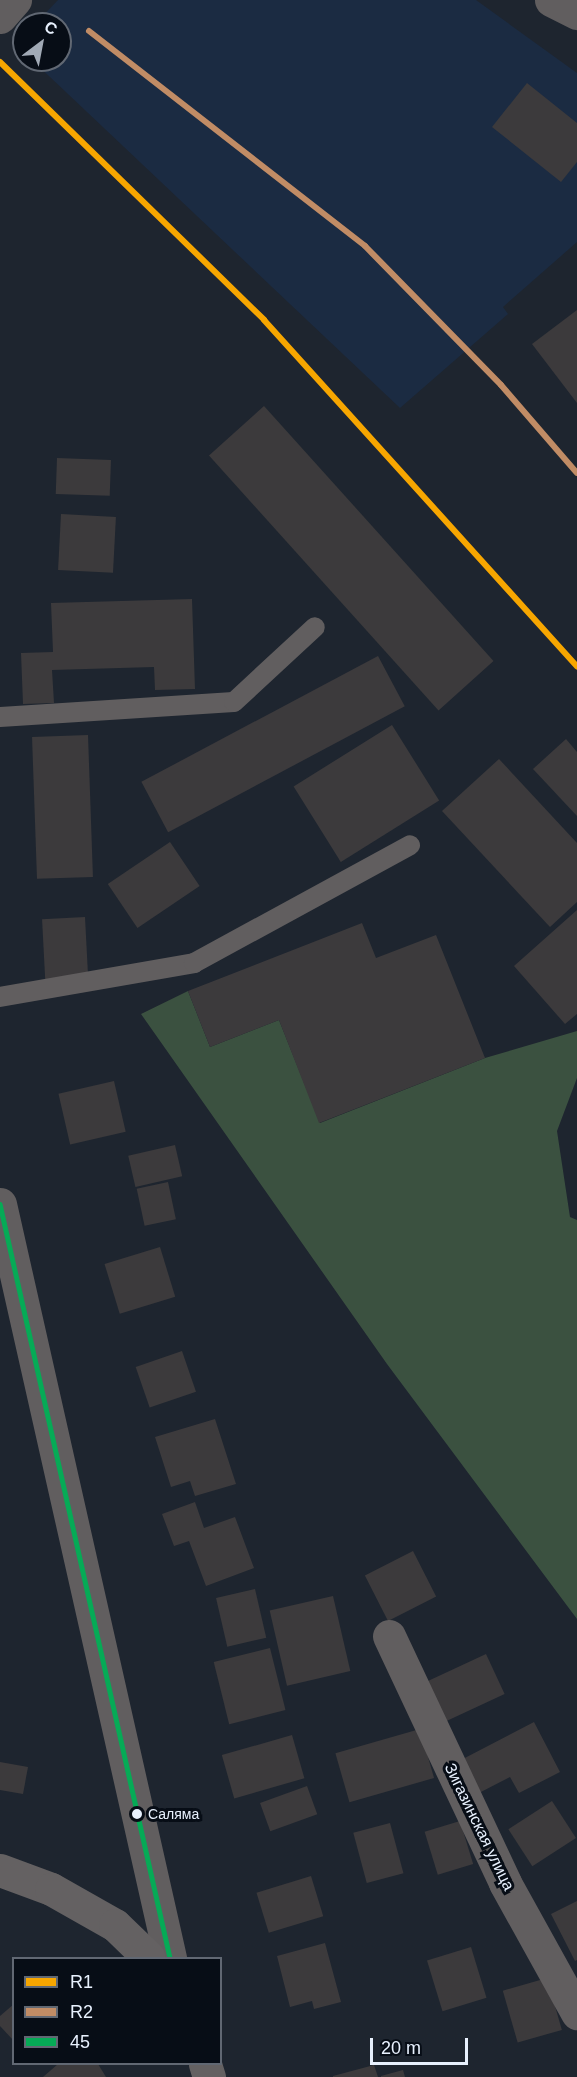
<!DOCTYPE html>
<html>
<head>
<meta charset="utf-8">
<style>
	body { margin:0 }
	#map { position:relative; width:577px; height:2077px; overflow:hidden; background:#1e252f; font-family:Helvetica,sans-serif }
	div>[style] { position:absolute }
	.built>* { inset:0; background:#1b2b42 }
	.forest>* { inset:0; background:#3b5140 }
	.building>* { inset:0; background:#3c3a3c; transform-origin:0 0 }
	.lane>* { height:20px; margin:-10px; padding:0 10px; transform-origin:10px; border-radius:10px; background:#615e5f }
	.street>* { height:33px; margin:-16.5px; padding:0 16.5px; transform-origin:16.5px; border-radius:16.5px; background:#615e5f }
	.secondary>* { height:33px; margin:-16.5px; padding:0 16.5px; transform-origin:16.5px; border-radius:16.5px; background:#646162 }
	.bus-1>* { height:4.5px; margin:-2.25px; padding:0 2.25px; transform-origin:2.25px; border-radius:2.25px; background:#06aa56 }
	.rail-1>* { height:6px; margin:-3px; padding:0 3px; transform-origin:3px; border-radius:3px; background:#f7a600 }
	.rail-2>* { height:6px; margin:-3px; padding:0 3px; transform-origin:3px; border-radius:3px; background:#c18c65 }
	.dots>* { width:16px; height:16px; translate:-50% -50%; box-sizing:border-box; border:3px solid #070d16; border-radius:50% }
	span { translate:-50% -50%; white-space:nowrap; text-align:center; line-height:1.15; -webkit-text-stroke:6px #070d16; paint-order:stroke }
	.bus-label { font-size:14px; color:#e8f1fe }
	.left { translate:0 -50%; text-align:left }
	.street-label { font-size:16px; color:#e8f1fe }
	.legend { position:absolute; left:12px; top:1957px; width:210px; height:108px; box-sizing:border-box; background:#070d16; border:2px solid #616873; margin:0; padding:8px 10px; list-style:none; font-size:18px; color:#e8f1fe }
	.legend li { display:flex; align-items:center; gap:12px; height:30px }
	.legend b { width:30px; border:2px solid #616873 }
	.north { position:absolute; left:12px; top:12px; width:60px; height:60px; box-sizing:border-box; background:#070d16; border:2px solid #616873; border-radius:50%; rotate:32deg; font-size:16px; font-weight:700; line-height:24px; text-align:center; color:#e8f1fe }
	.north::after { content:''; display:block; margin:auto; width:21px; height:27px; background:#a1aab6; clip-path:polygon(50% 0,100% 100%,50% 72%,0 100%) }
	.scale { position:absolute; left:370px; top:2038px; width:98px; height:27px; box-sizing:border-box; border:3px solid #e8f1fe; border-top:0; padding-left:8px; font-size:18px; line-height:21px; white-space:nowrap; color:#e8f1fe; -webkit-text-stroke:4px #070d16; paint-order:stroke }
</style>
</head>
<body>
<div id="map">
	<div class="built">
		<div style="clip-path:polygon(58px 0,476px 0,577px 73px,577px 242px,503px 307px,508px 314px,400px 408px,32px 60px,60px 60px,60px 24px,35px 24px)"></div>
	</div>
	<div class="forest">
		<div style="clip-path:polygon(188px 991px,210px 1047px,279px 1020px,320px 1123px,485px 1058px,577px 1031px,577px 1078px,557px 1131px,570px 1217px,577px 1220px,577px 1619px,387px 1364px,141px 1014px)"></div>
	</div>
	<div class="building">
		<div style="clip-path:polygon(527px 83px,577px 123px,577px 162px,561px 182px,492px 127px)"></div>
		<div style="clip-path:polygon(577px 310px,577px 403px,532px 344px)"></div>
		<div style="left:264px;top:406px;width:343px;height:74px;rotate:48deg"></div>
		<div style="left:57px;top:458px;width:54px;height:36px;rotate:2deg"></div>
		<div style="left:61px;top:514px;width:55px;height:56px;rotate:3deg"></div>
		<div style="clip-path:polygon(192px 599px,195px 689px,155px 690px,154px 667px,52px 670px,54px 703px,23px 704px,21px 653px,53px 652px,51px 603px)"></div>
		<div style="left:378px;top:656px;width:57px;height:268px;rotate:62deg"></div>
		<div style="left:392px;top:725px;width:89px;height:116px;rotate:58deg"></div>
		<div style="left:88px;top:735px;width:142px;height:56px;rotate:88deg"></div>
		<div style="clip-path:polygon(566px 739px,577px 752px,577px 816px,533px 769px)"></div>
		<div style="clip-path:polygon(499px 759px,577px 843px,577px 902px,550px 927px,442px 811px)"></div>
		<div style="left:170px;top:842px;width:53px;height:75px;rotate:56deg"></div>
		<div style="clip-path:polygon(577px 910px,577px 1014px,565px 1024px,514px 966px)"></div>
		<div style="left:85px;top:917px;width:60px;height:43px;rotate:87deg"></div>
		<div style="clip-path:polygon(362px 923px,376px 958px,436px 935px,485px 1058px,319px 1123px,279px 1020px,210px 1047px,188px 991px)"></div>
		<div style="left:114px;top:1081px;width:52px;height:57px;rotate:77deg"></div>
		<div style="left:175px;top:1145px;width:32px;height:48px;rotate:77deg"></div>
		<div style="left:168px;top:1182px;width:38px;height:32px;rotate:78deg"></div>
		<div style="left:160px;top:1247px;width:52px;height:58px;rotate:73deg"></div>
		<div style="left:182px;top:1351px;width:43px;height:49px;rotate:71deg"></div>
		<div style="clip-path:polygon(215px 1419px,236px 1484px,195px 1496px,190px 1481px,171px 1487px,155px 1437px)"></div>
		<div style="clip-path:polygon(195px 1502px,204px 1528px,235px 1517px,254px 1568px,206px 1586px,189px 1541px,174px 1546px,162px 1514px)"></div>
		<div style="left:413px;top:1551px;width:51px;height:54px;rotate:63deg"></div>
		<div style="left:255px;top:1589px;width:50px;height:40px;rotate:77deg"></div>
		<div style="left:333px;top:1596px;width:77px;height:65px;rotate:77deg"></div>
		<div style="left:270px;top:1648px;width:64px;height:58px;rotate:76deg"></div>
		<div style="left:486px;top:1654px;width:44px;height:67px;rotate:65deg"></div>
		<div style="clip-path:polygon(534px 1722px,560px 1772px,519px 1793px,510px 1777px,477px 1794px,459px 1761px)"></div>
		<div style="left:420px;top:1729px;width:51px;height:88px;rotate:74deg"></div>
		<div style="left:292px;top:1735px;width:45px;height:73px;rotate:74deg"></div>
		<div style="clip-path:polygon(0 1762px,28px 1767px,23px 1794px,0 1790px)"></div>
		<div style="left:307px;top:1786px;width:30px;height:50px;rotate:70deg"></div>
		<div style="left:552px;top:1801px;width:44px;height:52px;rotate:57deg"></div>
		<div style="left:460px;top:1821px;width:45px;height:37px;rotate:73deg"></div>
		<div style="left:390px;top:1823px;width:52px;height:38px;rotate:75deg"></div>
		<div style="left:311px;top:1876px;width:42px;height:57px;rotate:73deg"></div>
		<div style="clip-path:polygon(577px 1901px,577px 1960px,575px 1961px,551px 1914px)"></div>
		<div style="clip-path:polygon(325px 1943px,341px 2002px,314px 2009px,312px 2001px,290px 2007px,277px 1956px)"></div>
		<div style="left:471px;top:1947px;width:53px;height:46px;rotate:73deg"></div>
		<div style="left:547px;top:1978px;width:54px;height:46px;rotate:74deg"></div>
		<div style="clip-path:polygon(14px 2004px,14px 2041px,0 2026px,0 2016px)"></div>
		<div style="clip-path:polygon(58px 2064px,98px 2064px,106px 2077px,43px 2077px)"></div>
		<div style="clip-path:polygon(374px 2065px,378px 2077px,333px 2077px,333px 2076px)"></div>
		<div style="clip-path:polygon(403px 2070px,405px 2077px,381px 2077px,381px 2076px)"></div>
	</div>
	<div class="lane">
		<div style="left:0;top:717px;width:234px;rotate:-3.7deg"></div>
		<div style="left:234px;top:702px;width:110px;rotate:-42.8deg"></div>
		<div style="left:0;top:997px;width:197px;rotate:-9.9deg"></div>
		<div style="left:194px;top:963px;width:246px;rotate:-28.6deg"></div>
	</div>
	<div class="street">
		<div style="left:551px;top:0;width:29px;rotate:27deg"></div>
		<div style="left:0;top:17px;width:23px;rotate:-49deg"></div>
		<div style="left:0;top:1204px;width:773px;rotate:77.29deg"></div>
		<div style="left:389px;top:1636px;width:273px;rotate:64.8deg"></div>
		<div style="left:505px;top:1883px;width:149px;rotate:61deg"></div>
	</div>
	<div class="secondary">
		<div style="left:0;top:1870px;width:54px;rotate:20.4deg"></div>
		<div style="left:51px;top:1889px;width:73px;rotate:29.4deg"></div>
		<div style="left:115px;top:1925px;width:47px;rotate:44.1deg"></div>
		<div style="left:205px;top:2064px;width:14px;rotate:73deg"></div>
	</div>
	<div class="bus-1">
		<div style="left:0;top:1204px;width:773px;rotate:77.29deg"></div>
	</div>
	<div class="rail-1">
		<div style="left:0;top:62px;width:369px;rotate:44.3deg"></div>
		<div style="left:264px;top:320px;width:467px;rotate:47.9deg"></div>
	</div>
	<div class="rail-2">
		<div style="left:89px;top:31px;width:350px;rotate:37.9deg"></div>
		<div style="left:365px;top:246px;width:194px;rotate:45.6deg"></div>
		<div style="left:501px;top:385px;width:116px;rotate:49.2deg"></div>
	</div>
	<div class="dots">
		<div style="left:137px;top:1814px;background:#e8f1fe"></div>
	</div>
	<div class="bus-label">
		<span class="left" style="left:148px;top:1814px">Саляма</span>
	</div>
	<div class="street-label">
		<span style="left:479px;top:1827px;rotate:64deg">Зигазинская улица</span>
	</div>
	<ul class="legend">
	<li><b style="height:8px;background:#f7a600"></b>R1</li>
	<li><b style="height:8px;background:#c18c65"></b>R2</li>
	<li><b style="height:8px;background:#06aa56"></b>45</li>
	</ul>
	<div class="north">С</div>
	<div class="scale">20 m</div>
</div>
</body>
</html>
